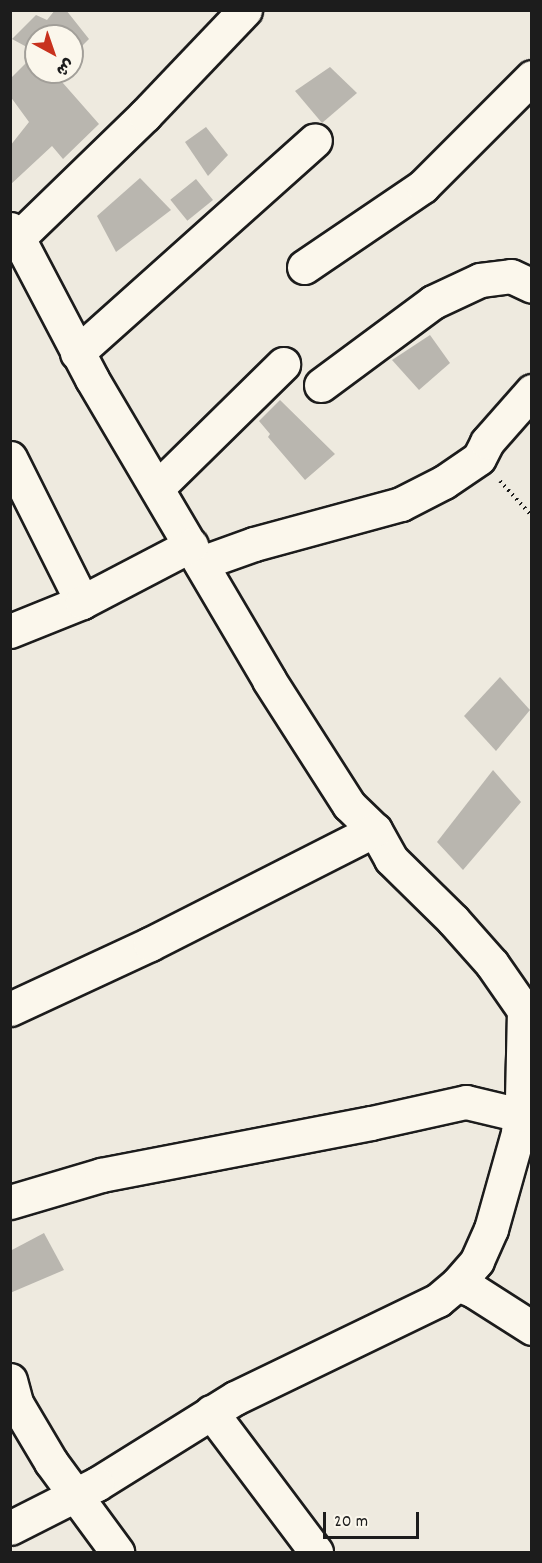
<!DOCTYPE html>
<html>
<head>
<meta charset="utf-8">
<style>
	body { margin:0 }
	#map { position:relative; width:542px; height:1563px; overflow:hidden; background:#eeeadf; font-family:Dekko,"Playpen Sans Arabic",sans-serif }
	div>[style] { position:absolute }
	.building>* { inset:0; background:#b9b6af; transform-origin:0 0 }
	.path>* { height:4px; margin-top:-2px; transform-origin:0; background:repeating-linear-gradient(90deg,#1c1c1c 0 1.5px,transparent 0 6px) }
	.roads { filter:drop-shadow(2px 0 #1c1c1c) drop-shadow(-2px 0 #1c1c1c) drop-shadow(0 2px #1c1c1c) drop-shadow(0 -2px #1c1c1c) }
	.street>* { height:33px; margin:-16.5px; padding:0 16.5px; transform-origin:16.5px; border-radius:16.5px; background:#fbf7ec }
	span { translate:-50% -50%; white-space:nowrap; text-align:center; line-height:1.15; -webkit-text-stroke:6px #fbf7ec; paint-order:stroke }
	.frame { position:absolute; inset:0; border:12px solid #1c1c1c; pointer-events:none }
	.north { position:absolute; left:24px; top:24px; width:60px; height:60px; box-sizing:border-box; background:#fbf7ec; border:2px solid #a29f99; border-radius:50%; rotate:140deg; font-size:16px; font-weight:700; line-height:24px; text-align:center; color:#1c1c1c }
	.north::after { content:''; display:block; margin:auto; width:21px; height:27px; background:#c8321e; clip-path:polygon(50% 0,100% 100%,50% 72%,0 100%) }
	.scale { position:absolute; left:323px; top:1512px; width:96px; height:27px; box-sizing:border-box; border:3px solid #1c1c1c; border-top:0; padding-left:8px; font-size:18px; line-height:21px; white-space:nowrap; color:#1c1c1c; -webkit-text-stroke:4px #fbf7ec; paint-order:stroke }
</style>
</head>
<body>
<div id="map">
	<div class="building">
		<div style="clip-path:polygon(55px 10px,66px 10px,89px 39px,72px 56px,72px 36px,36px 36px,36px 52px,12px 39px,36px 15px,47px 20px)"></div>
		<div style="clip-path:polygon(36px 53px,36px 72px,57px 72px,55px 74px,99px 124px,63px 159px,52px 146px,10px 185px,10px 146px,29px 122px,10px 96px,10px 79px)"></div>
		<div style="clip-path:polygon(330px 67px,357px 93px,322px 123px,295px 91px)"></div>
		<div style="clip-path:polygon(206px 127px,228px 155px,208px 176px,185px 142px)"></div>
		<div style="clip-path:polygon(140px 178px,171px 210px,116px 252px,97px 216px)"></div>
		<div style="left:196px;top:179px;width:27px;height:33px;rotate:51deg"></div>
		<div style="clip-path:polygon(430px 335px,450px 363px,419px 390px,392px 360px)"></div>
		<div style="clip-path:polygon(280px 400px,335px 454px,305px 480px,268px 437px,270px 434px,259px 421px)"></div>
		<div style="clip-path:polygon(500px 677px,530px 710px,496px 751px,464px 716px)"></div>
		<div style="clip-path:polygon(493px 770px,521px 802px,463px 870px,437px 842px)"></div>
		<div style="clip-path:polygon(44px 1233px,64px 1270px,10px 1293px,10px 1251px)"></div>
	</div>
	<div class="path">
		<div style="left:500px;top:481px;width:47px;rotate:47.6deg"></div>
	</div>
	<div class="roads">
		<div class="street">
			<div style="left:10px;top:229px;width:12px;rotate:48deg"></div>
			<div style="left:18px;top:238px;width:159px;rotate:62.3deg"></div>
			<div style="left:92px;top:379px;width:349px;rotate:59.5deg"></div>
			<div style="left:269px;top:680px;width:148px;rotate:57.4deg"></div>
			<div style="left:349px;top:805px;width:36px;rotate:44deg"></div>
			<div style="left:375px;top:830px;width:33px;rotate:61deg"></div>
			<div style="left:391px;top:859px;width:87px;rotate:44.5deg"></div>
			<div style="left:453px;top:920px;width:59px;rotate:48.4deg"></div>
			<div style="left:492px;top:964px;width:56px;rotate:55.2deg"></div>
			<div style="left:524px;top:1010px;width:90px;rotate:91.3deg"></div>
			<div style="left:522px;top:1100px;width:33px;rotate:97deg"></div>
			<div style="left:518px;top:1133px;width:100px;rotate:105.7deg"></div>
			<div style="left:491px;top:1229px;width:35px;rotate:114deg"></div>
			<div style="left:477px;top:1261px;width:30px;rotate:131deg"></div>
			<div style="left:457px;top:1284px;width:25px;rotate:140deg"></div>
			<div style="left:438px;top:1300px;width:225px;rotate:154.2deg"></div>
			<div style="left:235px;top:1398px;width:163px;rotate:148.1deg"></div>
			<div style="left:97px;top:1484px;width:97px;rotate:153.2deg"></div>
			<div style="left:10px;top:242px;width:9px;rotate:-27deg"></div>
			<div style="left:18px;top:238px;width:177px;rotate:-44.1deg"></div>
			<div style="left:145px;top:115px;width:145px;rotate:-46.4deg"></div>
			<div style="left:304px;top:267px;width:144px;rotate:-34.2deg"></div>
			<div style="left:423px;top:186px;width:154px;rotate:-45deg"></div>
			<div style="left:77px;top:353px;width:319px;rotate:-41.8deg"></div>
			<div style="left:321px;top:385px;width:139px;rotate:-36.5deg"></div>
			<div style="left:433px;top:302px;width:52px;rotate:-25.1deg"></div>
			<div style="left:480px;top:280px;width:31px;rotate:-7deg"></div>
			<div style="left:511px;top:276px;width:23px;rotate:25deg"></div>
			<div style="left:10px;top:458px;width:161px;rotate:63.4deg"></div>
			<div style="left:157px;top:488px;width:177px;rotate:-44.5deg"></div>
			<div style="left:201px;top:563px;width:56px;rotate:-19.7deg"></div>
			<div style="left:254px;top:544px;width:152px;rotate:-15.2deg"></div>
			<div style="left:401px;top:504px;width:48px;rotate:-27.1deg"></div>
			<div style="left:444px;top:482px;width:42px;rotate:-34.4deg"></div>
			<div style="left:479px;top:458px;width:18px;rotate:-63deg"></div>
			<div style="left:487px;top:442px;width:68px;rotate:-48.6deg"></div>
			<div style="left:10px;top:631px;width:78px;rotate:-21.9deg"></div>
			<div style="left:82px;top:602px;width:123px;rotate:-27.6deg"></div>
			<div style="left:10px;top:1009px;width:154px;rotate:-24.9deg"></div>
			<div style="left:150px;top:944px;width:252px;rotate:-26.9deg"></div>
			<div style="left:10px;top:1202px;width:95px;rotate:-16.5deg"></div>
			<div style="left:101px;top:1175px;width:275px;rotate:-10.9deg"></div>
			<div style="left:371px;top:1123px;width:97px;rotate:-12.5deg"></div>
			<div style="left:466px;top:1102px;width:56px;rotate:13.5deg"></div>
			<div style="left:457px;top:1284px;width:18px;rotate:22deg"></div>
			<div style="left:474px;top:1291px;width:69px;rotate:32.5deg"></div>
			<div style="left:10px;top:1380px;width:24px;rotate:75deg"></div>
			<div style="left:16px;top:1403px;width:69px;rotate:59.3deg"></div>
			<div style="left:51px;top:1462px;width:112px;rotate:53.7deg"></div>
			<div style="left:211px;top:1412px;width:175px;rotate:53.1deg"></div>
		</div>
	</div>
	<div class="frame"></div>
	<div class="north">ش</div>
	<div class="scale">20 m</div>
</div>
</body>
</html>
